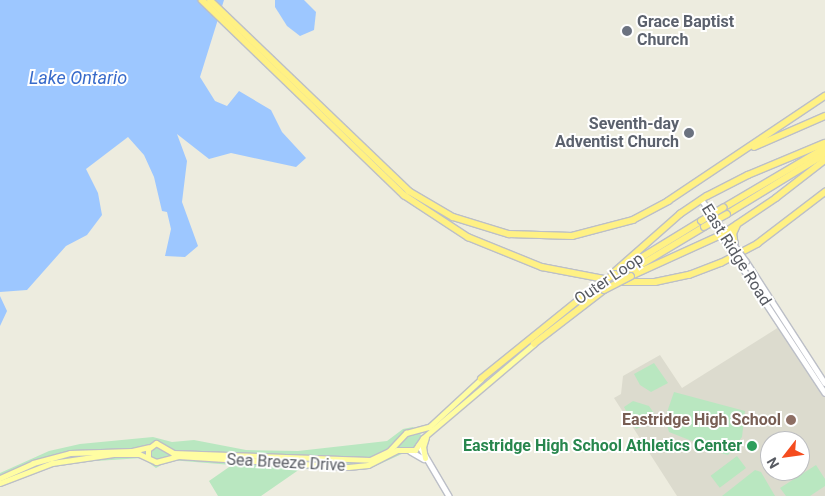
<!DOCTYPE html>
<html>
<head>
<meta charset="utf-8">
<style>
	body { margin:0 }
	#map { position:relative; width:825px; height:496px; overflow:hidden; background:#edecdf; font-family:Roboto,sans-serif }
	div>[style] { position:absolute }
	.education>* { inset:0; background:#dcdbce }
	.green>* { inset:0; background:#b9e7c0; transform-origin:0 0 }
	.water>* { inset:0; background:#9dc7ff }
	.roads { filter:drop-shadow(1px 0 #bcbfc7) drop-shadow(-1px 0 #bcbfc7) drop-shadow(0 1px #bcbfc7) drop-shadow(0 -1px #bcbfc7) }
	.secondary>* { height:4.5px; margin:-2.25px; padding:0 2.25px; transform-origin:2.25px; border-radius:2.25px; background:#fff }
	.primary>* { height:5px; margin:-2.5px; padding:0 2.5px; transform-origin:2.5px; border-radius:2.5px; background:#fffda2 }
	.highway>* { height:5.5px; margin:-2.75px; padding:0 2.75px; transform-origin:2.75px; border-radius:2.75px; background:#fff184 }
	.bridges { filter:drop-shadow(1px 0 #bcbfc7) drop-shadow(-1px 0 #bcbfc7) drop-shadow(0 1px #bcbfc7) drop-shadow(0 -1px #bcbfc7) }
	.secondary-bridge>* { height:4.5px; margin:-2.25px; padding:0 2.25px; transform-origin:2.25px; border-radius:2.25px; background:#fff }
	.highway-bridge>* { height:5.5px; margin:-2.75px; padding:0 2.75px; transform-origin:2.75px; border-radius:2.75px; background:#fff184 }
	.dots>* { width:14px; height:14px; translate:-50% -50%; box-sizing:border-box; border:2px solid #fff; border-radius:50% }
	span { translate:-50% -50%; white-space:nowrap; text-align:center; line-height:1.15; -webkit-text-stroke:4px #fff; paint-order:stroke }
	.worship-label { font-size:16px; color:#5b616d; font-weight:700 }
	.left { translate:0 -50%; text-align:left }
	.right { translate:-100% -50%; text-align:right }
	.street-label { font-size:16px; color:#585b62 }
	.education-label { font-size:16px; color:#785e54; font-weight:700 }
	.leisure-label { font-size:16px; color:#27864d; font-weight:700 }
	.water-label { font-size:18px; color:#386bca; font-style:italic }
	.north { position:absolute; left:760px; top:431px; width:50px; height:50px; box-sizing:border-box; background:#fff; border:1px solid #bcbdc0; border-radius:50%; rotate:240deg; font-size:14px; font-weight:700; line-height:20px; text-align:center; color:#585b62 }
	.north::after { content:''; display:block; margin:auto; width:18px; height:22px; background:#f54c1e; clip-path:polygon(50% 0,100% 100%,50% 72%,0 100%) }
</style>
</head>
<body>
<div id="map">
	<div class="education">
		<div style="clip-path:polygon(evenodd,779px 327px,825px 397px,825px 496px,677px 496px,614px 398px,621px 394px,623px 376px,660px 355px,682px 388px,779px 327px,770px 441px,800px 441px,800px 471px,770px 471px,770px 441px)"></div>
	</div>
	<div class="green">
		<div style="clip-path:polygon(654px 363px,668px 383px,651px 392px,640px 385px,634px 374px)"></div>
		<div style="clip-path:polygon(674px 392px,745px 411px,742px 437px,728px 455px,702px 448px,702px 445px,669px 432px,665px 418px)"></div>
		<div style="clip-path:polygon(633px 401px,649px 406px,658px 419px,636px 429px,624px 407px)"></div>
		<div style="clip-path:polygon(413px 427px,422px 436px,424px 448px,417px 456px,404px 453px,371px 468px,300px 469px,261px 496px,218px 496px,209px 481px,232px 465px,170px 460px,156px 468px,142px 458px,65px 463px,22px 476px,0 487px,0 473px,49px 451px,80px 444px,153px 437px,172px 442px,194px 440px,246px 450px,298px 451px,387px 441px,403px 429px)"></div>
		<div style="left:737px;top:456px;width:15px;height:33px;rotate:53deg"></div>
		<div style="clip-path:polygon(816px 465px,825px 479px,825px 486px,810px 496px,786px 496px,780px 488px)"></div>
		<div style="clip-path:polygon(755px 470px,761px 472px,775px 496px,722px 496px)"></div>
	</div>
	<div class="water">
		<div style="clip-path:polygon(0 0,224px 0,200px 77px,215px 101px,227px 106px,239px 91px,271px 110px,282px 132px,306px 158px,296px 167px,231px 153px,209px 159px,177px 134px,187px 161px,182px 202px,198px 246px,185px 257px,165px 256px,171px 229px,167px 212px,162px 211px,154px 177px,144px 155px,128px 137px,86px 169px,98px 193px,102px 215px,87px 235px,66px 246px,27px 290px,0 292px)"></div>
		<div style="clip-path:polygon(275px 0,304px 0,316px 12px,314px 30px,300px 36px,287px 26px,275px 7px)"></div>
		<div style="clip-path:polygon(0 296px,7px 311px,0 326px)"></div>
	</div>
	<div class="roads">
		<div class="secondary">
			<div style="left:701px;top:199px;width:54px;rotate:54deg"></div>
			<div style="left:709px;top:214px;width:41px;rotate:59deg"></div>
			<div style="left:746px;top:261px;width:145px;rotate:57.1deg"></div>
			<div style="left:740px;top:264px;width:154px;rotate:56.6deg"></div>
			<div style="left:419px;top:445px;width:59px;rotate:59.5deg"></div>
			<div style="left:410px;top:451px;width:16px;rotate:30deg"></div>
		</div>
		<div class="primary">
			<div style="left:148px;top:457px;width:8px;rotate:-90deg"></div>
			<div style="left:148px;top:449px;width:10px;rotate:-37deg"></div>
			<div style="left:156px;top:443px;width:20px;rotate:30deg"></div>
			<div style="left:173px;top:453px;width:197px;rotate:2deg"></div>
			<div style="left:370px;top:460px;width:21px;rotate:-25deg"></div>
			<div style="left:389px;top:451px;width:25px;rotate:-47deg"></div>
			<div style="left:406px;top:433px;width:24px;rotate:-15deg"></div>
			<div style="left:429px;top:427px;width:71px;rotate:-42.7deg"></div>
			<div style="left:425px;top:458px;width:11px;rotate:-100deg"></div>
			<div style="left:423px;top:447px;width:10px;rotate:-73deg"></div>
			<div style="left:0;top:478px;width:36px;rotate:-24deg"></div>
			<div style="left:33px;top:463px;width:38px;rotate:-15deg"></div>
			<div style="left:70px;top:453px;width:62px;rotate:-1.8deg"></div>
			<div style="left:132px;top:451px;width:17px;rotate:-13deg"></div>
			<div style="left:0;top:483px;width:56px;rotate:-21deg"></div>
			<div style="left:52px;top:463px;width:62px;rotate:-8.4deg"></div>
			<div style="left:113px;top:454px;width:26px"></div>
			<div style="left:139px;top:454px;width:19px;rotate:25deg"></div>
			<div style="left:156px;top:462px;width:23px;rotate:-15deg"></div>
			<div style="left:178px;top:456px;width:170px;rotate:3.7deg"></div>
			<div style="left:348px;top:467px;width:20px;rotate:-6deg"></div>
			<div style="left:368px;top:465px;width:33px;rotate:-27deg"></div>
			<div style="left:397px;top:450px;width:18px"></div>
			<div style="left:415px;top:450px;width:14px;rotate:-56deg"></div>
			<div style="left:423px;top:438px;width:145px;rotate:-40.3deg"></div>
		</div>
		<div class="highway">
			<div style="left:202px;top:0;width:281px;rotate:44deg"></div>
			<div style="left:404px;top:195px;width:77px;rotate:33.3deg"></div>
			<div style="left:468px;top:237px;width:80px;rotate:22.1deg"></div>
			<div style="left:542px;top:267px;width:80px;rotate:10.8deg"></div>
			<div style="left:621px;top:282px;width:34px"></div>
			<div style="left:655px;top:282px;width:35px;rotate:-12deg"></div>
			<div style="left:689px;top:275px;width:34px;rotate:-21deg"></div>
			<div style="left:721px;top:263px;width:41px;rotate:-27.8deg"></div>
			<div style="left:757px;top:244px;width:86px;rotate:-37.4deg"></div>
			<div style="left:210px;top:0;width:276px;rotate:43.8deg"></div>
			<div style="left:409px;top:191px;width:51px;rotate:30.6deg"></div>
			<div style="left:453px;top:217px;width:59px;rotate:16.9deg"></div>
			<div style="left:509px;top:234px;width:63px;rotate:1.8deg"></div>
			<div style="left:572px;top:236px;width:63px;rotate:-14.7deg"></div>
			<div style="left:633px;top:220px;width:40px;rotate:-28deg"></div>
			<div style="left:668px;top:201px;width:189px;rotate:-33.8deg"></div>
			<div style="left:754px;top:147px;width:77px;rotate:-23.6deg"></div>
			<div style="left:723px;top:208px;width:118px;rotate:-30.5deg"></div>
			<div style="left:727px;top:214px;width:115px;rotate:-31.5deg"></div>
			<div style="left:735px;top:246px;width:12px;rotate:-99deg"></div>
			<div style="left:733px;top:234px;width:10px;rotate:-66deg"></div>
			<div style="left:626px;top:267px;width:88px;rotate:-31.5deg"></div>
			<div style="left:612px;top:274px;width:91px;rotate:-41.4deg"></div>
			<div style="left:680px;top:214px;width:32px;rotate:-34deg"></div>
			<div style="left:707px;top:196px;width:46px;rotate:-27.1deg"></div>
			<div style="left:748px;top:175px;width:83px;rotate:-22.6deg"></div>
			<div style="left:624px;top:275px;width:93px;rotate:-31deg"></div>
			<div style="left:631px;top:276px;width:99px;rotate:-24.5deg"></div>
			<div style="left:721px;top:235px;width:66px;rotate:-33.9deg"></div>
			<div style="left:776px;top:198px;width:62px;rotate:-37.8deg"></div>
			<div style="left:534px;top:344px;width:88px;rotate:-37.6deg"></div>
			<div style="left:481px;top:379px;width:148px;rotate:-39deg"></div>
		</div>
	</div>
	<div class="bridges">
		<div class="secondary-bridge">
			<div style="left:735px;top:246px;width:19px;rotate:54deg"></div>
			<div style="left:730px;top:249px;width:18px;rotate:56deg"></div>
		</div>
		<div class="highway-bridge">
			<div style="left:701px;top:221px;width:26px;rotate:-31deg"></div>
			<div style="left:704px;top:227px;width:26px;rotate:-29deg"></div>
			<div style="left:596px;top:286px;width:22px;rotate:-32deg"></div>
			<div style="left:604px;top:290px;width:30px;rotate:-27deg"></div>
		</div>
	</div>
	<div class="dots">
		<div style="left:627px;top:31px;background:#6b7280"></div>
		<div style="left:689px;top:133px;background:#6b7280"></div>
		<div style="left:791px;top:420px;background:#8d6e63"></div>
		<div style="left:752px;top:446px;background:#2e9e5b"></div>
	</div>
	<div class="worship-label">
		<span class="left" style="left:637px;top:31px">Grace Baptist<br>Church</span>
		<span class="right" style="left:679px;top:133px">Seventh-day<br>Adventist Church</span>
	</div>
	<div class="street-label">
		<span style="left:736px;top:255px;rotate:58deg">East Ridge Road</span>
		<span style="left:609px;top:279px;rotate:-34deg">Outer Loop</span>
		<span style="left:286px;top:463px;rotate:3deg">Sea Breeze Drive</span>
	</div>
	<div class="education-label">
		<span class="right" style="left:781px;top:420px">Eastridge High School</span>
	</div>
	<div class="leisure-label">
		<span class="right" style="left:742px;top:446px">Eastridge High School Athletics Center</span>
	</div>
	<div class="water-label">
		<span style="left:78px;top:78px">Lake Ontario</span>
	</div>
	<div class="north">N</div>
</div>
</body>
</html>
